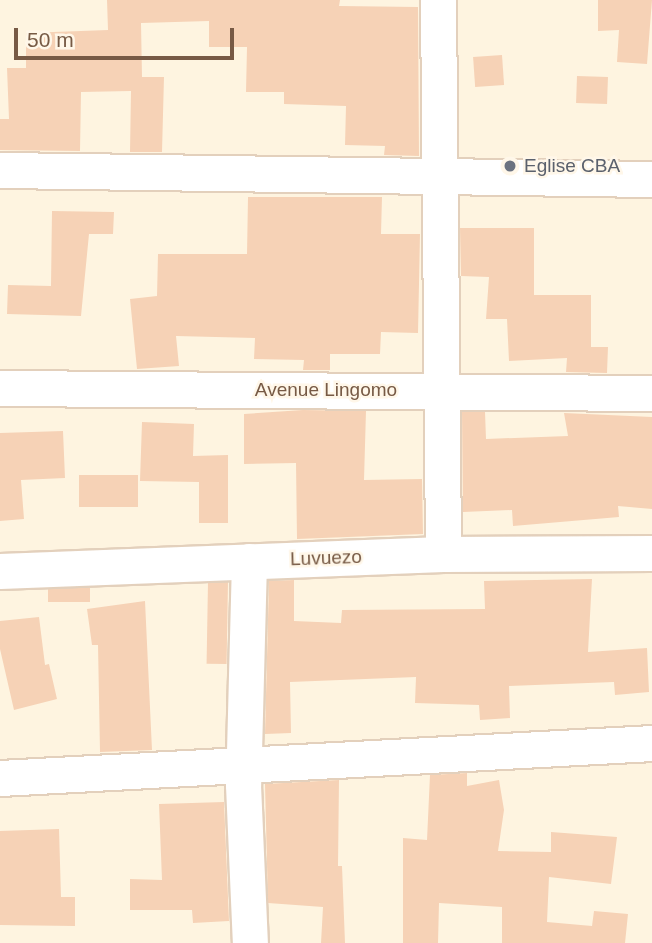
<!DOCTYPE html>
<html>
<head>
<meta charset="utf-8">
<style>
	body { margin:0 }
	#map { position:relative; width:652px; height:943px; overflow:hidden; background:#fef4e0; font-family:Helvetica,sans-serif }
	div>[style] { position:absolute }
	.building>* { inset:0; background:#f6d2b6; transform-origin:0 0 }
	.roads { filter:drop-shadow(2px 0 #e3d0bc) drop-shadow(-2px 0 #e3d0bc) drop-shadow(0 2px #e3d0bc) drop-shadow(0 -2px #e3d0bc) }
	.minor>* { height:35px; margin:-17.5px; padding:0 17.5px; transform-origin:17.5px; border-radius:17.5px; background:#fff }
	.dots>* { width:19px; height:19px; translate:-50% -50%; box-sizing:border-box; border:4px solid #fff7e9; border-radius:50% }
	span { translate:-50% -50%; white-space:nowrap; text-align:center; line-height:1.15; -webkit-text-stroke:5px #fff7e9; paint-order:stroke }
	.worship-label { font-size:19px; color:#5b616d }
	.left { translate:0 -50%; text-align:left }
	.street-label { font-size:19px; color:#775a45 }
	.scale { position:absolute; left:14px; top:28px; width:220px; height:32px; box-sizing:border-box; border:4px solid #775a45; border-top:0; padding-left:9px; font-size:21px; line-height:24px; white-space:nowrap; color:#775a45; -webkit-text-stroke:5px #fff7e9; paint-order:stroke }
</style>
</head>
<body>
<div id="map">
	<div class="building">
		<div style="clip-path:polygon(107px 0,340px 0,339px 6px,418px 7px,419px 156px,384px 155px,385px 146px,345px 145px,346px 106px,284px 104px,284px 92px,246px 92px,247px 47px,209px 47px,209px 21px,141px 23px,142px 77px,164px 77px,162px 152px,130px 152px,131px 91px,81px 92px,80px 151px,0 150px,0 119px,9px 119px,7px 68px,26px 68px,26px 33px,108px 30px)"></div>
		<div style="clip-path:polygon(598px 0,652px 0,647px 64px,617px 62px,619px 30px,598px 31px)"></div>
		<div style="left:502px;top:55px;width:30px;height:29px;rotate:86deg"></div>
		<div style="left:577px;top:76px;width:31px;height:27px;rotate:2deg"></div>
		<div style="clip-path:polygon(248px 197px,382px 197px,381px 234px,420px 234px,418px 333px,381px 332px,380px 354px,330px 354px,330px 370px,303px 370px,304px 360px,254px 359px,255px 338px,176px 336px,179px 366px,137px 369px,130px 299px,157px 296px,158px 254px,247px 254px)"></div>
		<div style="clip-path:polygon(52px 211px,114px 212px,113px 234px,89px 234px,81px 316px,7px 314px,8px 285px,51px 286px)"></div>
		<div style="clip-path:polygon(460px 228px,534px 228px,534px 295px,591px 295px,591px 347px,608px 347px,607px 373px,566px 372px,567px 358px,509px 361px,507px 319px,486px 319px,489px 277px,461px 276px)"></div>
		<div style="clip-path:polygon(303px 410px,366px 411px,364px 480px,422px 479px,423px 534px,297px 539px,296px 463px,244px 464px,244px 414px)"></div>
		<div style="clip-path:polygon(462px 412px,485px 412px,486px 439px,568px 436px,564px 413px,652px 417px,652px 509px,618px 506px,619px 517px,513px 526px,512px 510px,463px 512px)"></div>
		<div style="clip-path:polygon(142px 422px,194px 424px,193px 456px,228px 455px,228px 523px,199px 523px,199px 482px,140px 481px)"></div>
		<div style="clip-path:polygon(63px 431px,65px 478px,21px 480px,24px 519px,0 521px,0 433px)"></div>
		<div style="left:138px;top:475px;width:32px;height:59px;rotate:90deg"></div>
		<div style="clip-path:polygon(592px 579px,588px 652px,647px 648px,649px 692px,615px 695px,614px 682px,509px 686px,510px 718px,480px 720px,479px 705px,415px 703px,416px 677px,290px 682px,291px 733px,265px 734px,269px 581px,294px 580px,294px 621px,341px 623px,342px 610px,485px 609px,484px 581px)"></div>
		<div style="left:228px;top:582px;width:82px;height:20px;rotate:91deg"></div>
		<div style="left:90px;top:588px;width:14px;height:42px;rotate:90deg"></div>
		<div style="clip-path:polygon(145px 601px,152px 750px,100px 752px,98px 645px,92px 645px,87px 609px)"></div>
		<div style="clip-path:polygon(39px 617px,45px 665px,49px 664px,57px 699px,14px 710px,0 649px,0 621px)"></div>
		<div style="clip-path:polygon(467px 773px,467px 786px,499px 780px,504px 810px,498px 851px,551px 852px,551px 832px,617px 837px,611px 884px,549px 877px,547px 922px,592px 926px,594px 911px,628px 914px,625px 943px,502px 943px,502px 907px,439px 903px,438px 943px,403px 943px,403px 838px,427px 840px,430px 775px)"></div>
		<div style="clip-path:polygon(339px 780px,338px 866px,342px 866px,345px 943px,321px 943px,323px 907px,268px 903px,265px 784px)"></div>
		<div style="clip-path:polygon(224px 802px,229px 921px,193px 923px,192px 910px,130px 910px,130px 879px,162px 880px,159px 804px)"></div>
		<div style="clip-path:polygon(59px 829px,61px 897px,75px 897px,75px 926px,0 925px,0 831px)"></div>
	</div>
	<div class="roads">
		<div class="minor">
			<div style="left:438px;top:0;width:554px;rotate:89.48deg"></div>
			<div style="left:0;top:170px;width:652px;rotate:0.79deg"></div>
			<div style="left:0;top:388px;width:652px;rotate:0.44deg"></div>
			<div style="left:249px;top:561px;width:224px;rotate:91.5deg"></div>
			<div style="left:243px;top:785px;width:158px;rotate:87.5deg"></div>
			<div style="left:0;top:571px;width:443px;rotate:-2.2deg"></div>
			<div style="left:443px;top:554px;width:209px;rotate:-0.3deg"></div>
			<div style="left:0;top:778px;width:653px;rotate:-3.07deg"></div>
		</div>
	</div>
	<div class="dots">
		<div style="left:510px;top:166px;background:#6b7280"></div>
	</div>
	<div class="worship-label">
		<span class="left" style="left:524px;top:166px">Eglise CBA</span>
	</div>
	<div class="street-label">
		<span style="left:326px;top:390px">Avenue Lingomo</span>
		<span style="left:326px;top:558px;rotate:-2deg">Luvuezo</span>
	</div>
	<div class="scale">50 m</div>
</div>
</body>
</html>
